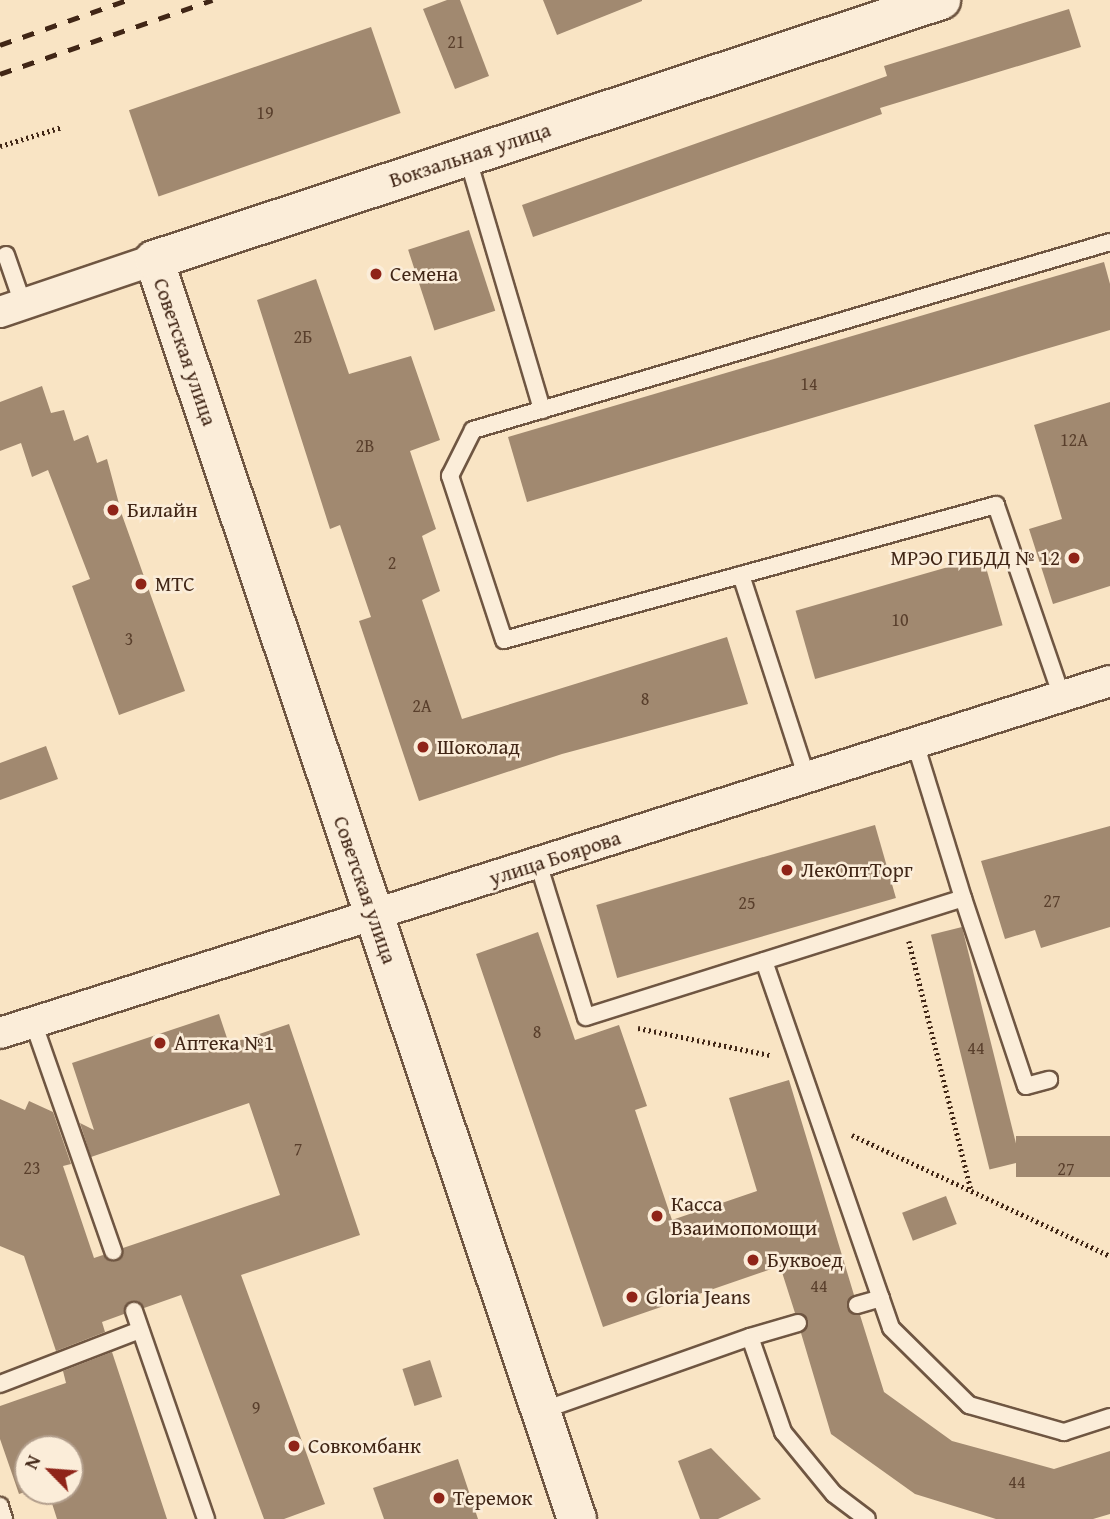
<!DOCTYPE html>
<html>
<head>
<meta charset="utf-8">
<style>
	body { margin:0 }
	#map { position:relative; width:1110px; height:1519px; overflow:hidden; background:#f9e4c4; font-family:"Gentium Book Plus",serif }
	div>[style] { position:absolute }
	.building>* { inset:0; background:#a18970; transform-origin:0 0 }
	.path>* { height:4.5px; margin-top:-2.25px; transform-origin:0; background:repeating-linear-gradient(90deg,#412616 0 2px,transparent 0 5.5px) }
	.roads { filter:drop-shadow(2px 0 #6f5642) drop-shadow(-2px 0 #6f5642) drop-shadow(0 2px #6f5642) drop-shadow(0 -2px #6f5642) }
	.lane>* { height:16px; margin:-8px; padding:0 8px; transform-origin:8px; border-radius:8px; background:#fbedd9 }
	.street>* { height:30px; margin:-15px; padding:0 15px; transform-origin:15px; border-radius:15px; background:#fbedd9 }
	.secondary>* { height:38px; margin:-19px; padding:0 19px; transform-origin:19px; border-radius:19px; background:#fbedd9 }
	.rail>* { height:5px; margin-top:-2.5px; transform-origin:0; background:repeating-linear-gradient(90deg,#412616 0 12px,transparent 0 24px) }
	.dots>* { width:19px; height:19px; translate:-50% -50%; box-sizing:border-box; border:4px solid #fbedd9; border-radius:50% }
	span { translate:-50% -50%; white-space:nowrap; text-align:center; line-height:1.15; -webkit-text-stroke:5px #fbedd9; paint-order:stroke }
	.number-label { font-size:18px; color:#593f2c }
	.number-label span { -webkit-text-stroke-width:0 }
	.street-label { font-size:21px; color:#412616 }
	.poi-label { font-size:21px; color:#412616 }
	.left { translate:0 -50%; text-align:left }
	.right { translate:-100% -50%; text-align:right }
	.north { position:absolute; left:14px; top:1435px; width:70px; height:70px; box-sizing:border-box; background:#fbedd9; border:2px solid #b19d8b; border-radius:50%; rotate:295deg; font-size:19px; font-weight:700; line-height:28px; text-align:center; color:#412616 }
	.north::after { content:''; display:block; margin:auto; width:24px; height:32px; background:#8f2418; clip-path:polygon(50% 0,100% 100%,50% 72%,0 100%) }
</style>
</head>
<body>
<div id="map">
	<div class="building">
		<div style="clip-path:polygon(447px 0,460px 0,489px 76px,455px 89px,423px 9px)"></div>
		<div style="clip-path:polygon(543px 0,642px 0,642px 1px,557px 35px)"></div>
		<div style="clip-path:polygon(1069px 9px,1081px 47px,880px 108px,882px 114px,533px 237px,522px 205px,887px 76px,884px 66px)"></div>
		<div style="left:371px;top:27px;width:91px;height:256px;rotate:71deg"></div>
		<div style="left:469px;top:230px;width:85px;height:64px;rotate:72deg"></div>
		<div style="clip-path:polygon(1104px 262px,1110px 284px,1110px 330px,527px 502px,508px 437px)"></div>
		<div style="clip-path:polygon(316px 279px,349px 374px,411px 356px,440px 440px,410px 451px,436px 529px,422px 536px,440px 591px,422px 600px,462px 719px,727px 637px,748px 704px,562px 754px,419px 801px,359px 621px,371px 617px,340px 525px,330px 529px,257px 300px)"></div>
		<div style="clip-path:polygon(42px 386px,51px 413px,64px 410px,74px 441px,88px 435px,97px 463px,107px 459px,122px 515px,185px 691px,119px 715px,72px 586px,90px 579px,48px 470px,32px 477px,21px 443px,0 451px,0 402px)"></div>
		<div style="clip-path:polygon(1110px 402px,1110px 586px,1053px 604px,1029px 529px,1062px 519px,1034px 425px)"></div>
		<div style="left:983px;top:557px;width:71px;height:195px;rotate:74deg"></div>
		<div style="clip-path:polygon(46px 746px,58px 779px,0 800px,0 763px)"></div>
		<div style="left:875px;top:825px;width:76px;height:290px;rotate:74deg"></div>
		<div style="clip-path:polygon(1110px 826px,1110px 927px,1041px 948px,1035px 930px,1005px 939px,981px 861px)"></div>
		<div style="left:962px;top:927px;width:242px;height:32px;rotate:76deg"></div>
		<div style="clip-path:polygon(538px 932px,575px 1040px,619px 1025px,647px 1106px,635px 1110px,672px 1220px,757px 1191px,729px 1098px,789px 1080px,854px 1295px,847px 1309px,860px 1315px,884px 1392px,952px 1441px,1054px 1469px,1110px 1451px,1110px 1514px,1093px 1519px,996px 1519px,915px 1494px,831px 1434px,801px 1333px,808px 1319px,795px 1313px,780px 1266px,603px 1327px,476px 954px)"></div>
		<div style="clip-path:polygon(219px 1014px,229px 1044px,289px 1024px,360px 1235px,241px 1275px,325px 1504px,284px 1519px,264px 1519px,181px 1295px,144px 1308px,130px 1301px,124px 1314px,102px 1322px,105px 1332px,56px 1351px,24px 1256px,0 1246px,0 1099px,25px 1110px,29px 1101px,53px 1112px,71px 1164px,63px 1166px,94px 1258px,103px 1255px,116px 1261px,123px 1248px,280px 1195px,249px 1103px,91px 1157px,80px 1123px,94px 1130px,72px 1063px)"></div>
		<div style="left:1110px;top:1136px;width:41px;height:94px;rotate:90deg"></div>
		<div style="left:946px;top:1196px;width:30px;height:47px;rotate:69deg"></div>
		<div style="clip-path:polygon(112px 1352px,167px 1519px,57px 1519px,48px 1491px,70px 1491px,70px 1449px,28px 1449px,28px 1491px,19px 1494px,0 1439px,0 1406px,66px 1383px,63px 1371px)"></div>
		<div style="left:430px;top:1360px;width:39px;height:29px;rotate:72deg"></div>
		<div style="clip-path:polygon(711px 1448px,761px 1499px,718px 1519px,700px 1519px,678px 1461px)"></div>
		<div style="clip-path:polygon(458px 1459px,478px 1519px,384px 1519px,373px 1488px)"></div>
	</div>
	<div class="path">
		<div style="left:0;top:146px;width:65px;rotate:-17deg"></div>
		<div style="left:909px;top:941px;width:257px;rotate:76deg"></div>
		<div style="left:638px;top:1028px;width:135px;rotate:11.6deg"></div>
		<div style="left:852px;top:1135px;width:285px;rotate:25.1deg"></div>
	</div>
	<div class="roads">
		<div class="lane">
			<div style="left:467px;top:156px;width:265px;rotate:73.5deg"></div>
			<div style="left:6px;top:255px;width:52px;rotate:70.9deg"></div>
			<div style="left:741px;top:575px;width:213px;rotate:72deg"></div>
			<div style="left:1062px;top:697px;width:203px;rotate:-109deg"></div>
			<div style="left:996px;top:505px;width:510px;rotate:164.66deg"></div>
			<div style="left:504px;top:640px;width:173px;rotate:-108.2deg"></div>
			<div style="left:450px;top:476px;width:51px;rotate:-63.4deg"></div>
			<div style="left:473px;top:430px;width:664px;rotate:-16.44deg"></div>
			<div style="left:538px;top:863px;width:161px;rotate:72.7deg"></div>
			<div style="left:586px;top:1017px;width:395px;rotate:-17.5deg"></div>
			<div style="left:963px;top:898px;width:162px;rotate:-107.2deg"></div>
			<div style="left:963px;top:898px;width:198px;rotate:71.5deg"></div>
			<div style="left:1026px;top:1086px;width:24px;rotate:-15deg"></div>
			<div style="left:764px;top:961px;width:388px;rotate:70.9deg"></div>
			<div style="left:891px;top:1328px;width:110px;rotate:44.6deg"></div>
			<div style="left:969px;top:1405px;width:99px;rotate:15.9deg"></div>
			<div style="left:1064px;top:1432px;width:48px;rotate:-18.1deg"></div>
			<div style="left:33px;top:1022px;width:243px;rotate:70.7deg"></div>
			<div style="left:857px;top:1305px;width:25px;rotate:-16deg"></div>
			<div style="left:134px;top:1311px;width:220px;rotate:70.9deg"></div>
			<div style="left:750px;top:1337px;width:50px;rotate:-16.3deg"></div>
			<div style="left:0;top:1384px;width:150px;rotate:-21.1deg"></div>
			<div style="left:541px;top:1411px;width:222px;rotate:-19.5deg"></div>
			<div style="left:750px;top:1337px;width:101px;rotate:70.8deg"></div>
			<div style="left:783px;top:1432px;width:80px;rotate:50.6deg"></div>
			<div style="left:834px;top:1494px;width:41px;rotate:37.1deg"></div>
			<div style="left:0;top:1506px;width:14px;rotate:73deg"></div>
		</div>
		<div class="street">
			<div style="left:0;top:312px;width:163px;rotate:-18.7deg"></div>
			<div style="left:0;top:1033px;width:1164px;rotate:-17.59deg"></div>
		</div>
		<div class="secondary">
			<div style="left:577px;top:1519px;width:1328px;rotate:-108.57deg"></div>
			<div style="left:154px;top:260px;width:829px;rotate:-18.28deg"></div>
		</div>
	</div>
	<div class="rail">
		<div style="left:0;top:45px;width:135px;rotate:-19.5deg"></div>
		<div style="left:0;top:74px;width:225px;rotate:-19.2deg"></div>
	</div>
	<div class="dots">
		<div style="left:376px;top:274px;background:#8f2418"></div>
		<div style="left:113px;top:510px;background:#8f2418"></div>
		<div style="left:1074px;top:558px;background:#8f2418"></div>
		<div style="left:141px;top:584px;background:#8f2418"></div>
		<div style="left:423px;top:747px;background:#8f2418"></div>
		<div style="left:787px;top:870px;background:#8f2418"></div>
		<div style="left:160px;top:1043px;background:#8f2418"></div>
		<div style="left:657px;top:1216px;background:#8f2418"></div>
		<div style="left:753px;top:1260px;background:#8f2418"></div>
		<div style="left:632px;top:1297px;background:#8f2418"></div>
		<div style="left:294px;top:1446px;background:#8f2418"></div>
		<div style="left:439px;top:1498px;background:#8f2418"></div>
	</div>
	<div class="number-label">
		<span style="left:456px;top:42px">21</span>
		<span style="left:265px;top:113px">19</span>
		<span style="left:303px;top:337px">2Б</span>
		<span style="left:809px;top:384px">14</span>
		<span style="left:1074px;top:440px">12А</span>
		<span style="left:365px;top:446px">2В</span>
		<span style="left:392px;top:563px">2</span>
		<span style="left:900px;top:620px">10</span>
		<span style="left:129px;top:639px">3</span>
		<span style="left:645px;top:699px">8</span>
		<span style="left:422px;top:706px">2А</span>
		<span style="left:1052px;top:901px">27</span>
		<span style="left:747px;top:903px">25</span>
		<span style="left:537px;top:1032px">8</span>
		<span style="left:976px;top:1048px">44</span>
		<span style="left:298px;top:1149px">7</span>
		<span style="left:32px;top:1168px">23</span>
		<span style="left:1066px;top:1169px">27</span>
		<span style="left:819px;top:1286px">44</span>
		<span style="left:256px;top:1408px">9</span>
		<span style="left:1017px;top:1482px">44</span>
	</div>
	<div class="street-label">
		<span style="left:470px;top:155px;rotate:-18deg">Вокзальная улица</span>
		<span style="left:185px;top:352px;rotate:71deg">Советская улица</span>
		<span style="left:555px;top:858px;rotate:-18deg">улица Боярова</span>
		<span style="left:365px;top:890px;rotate:71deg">Советская улица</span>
	</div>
	<div class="poi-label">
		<span class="left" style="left:390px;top:274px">Семена</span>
		<span class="left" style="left:127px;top:510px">Билайн</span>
		<span class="right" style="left:1060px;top:558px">МРЭО ГИБДД № 12</span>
		<span class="left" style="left:155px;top:584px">МТС</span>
		<span class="left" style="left:437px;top:747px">Шоколад</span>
		<span class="left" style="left:801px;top:870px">ЛекОптТорг</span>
		<span class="left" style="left:174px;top:1043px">Аптека №1</span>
		<span class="left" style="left:671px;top:1216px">Касса<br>Взаимопомощи</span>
		<span class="left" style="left:767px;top:1260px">Буквоед</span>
		<span class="left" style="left:646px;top:1297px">Gloria Jeans</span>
		<span class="left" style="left:308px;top:1446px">Совкомбанк</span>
		<span class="left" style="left:453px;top:1498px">Теремок</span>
	</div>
	<div class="north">N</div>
</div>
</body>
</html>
